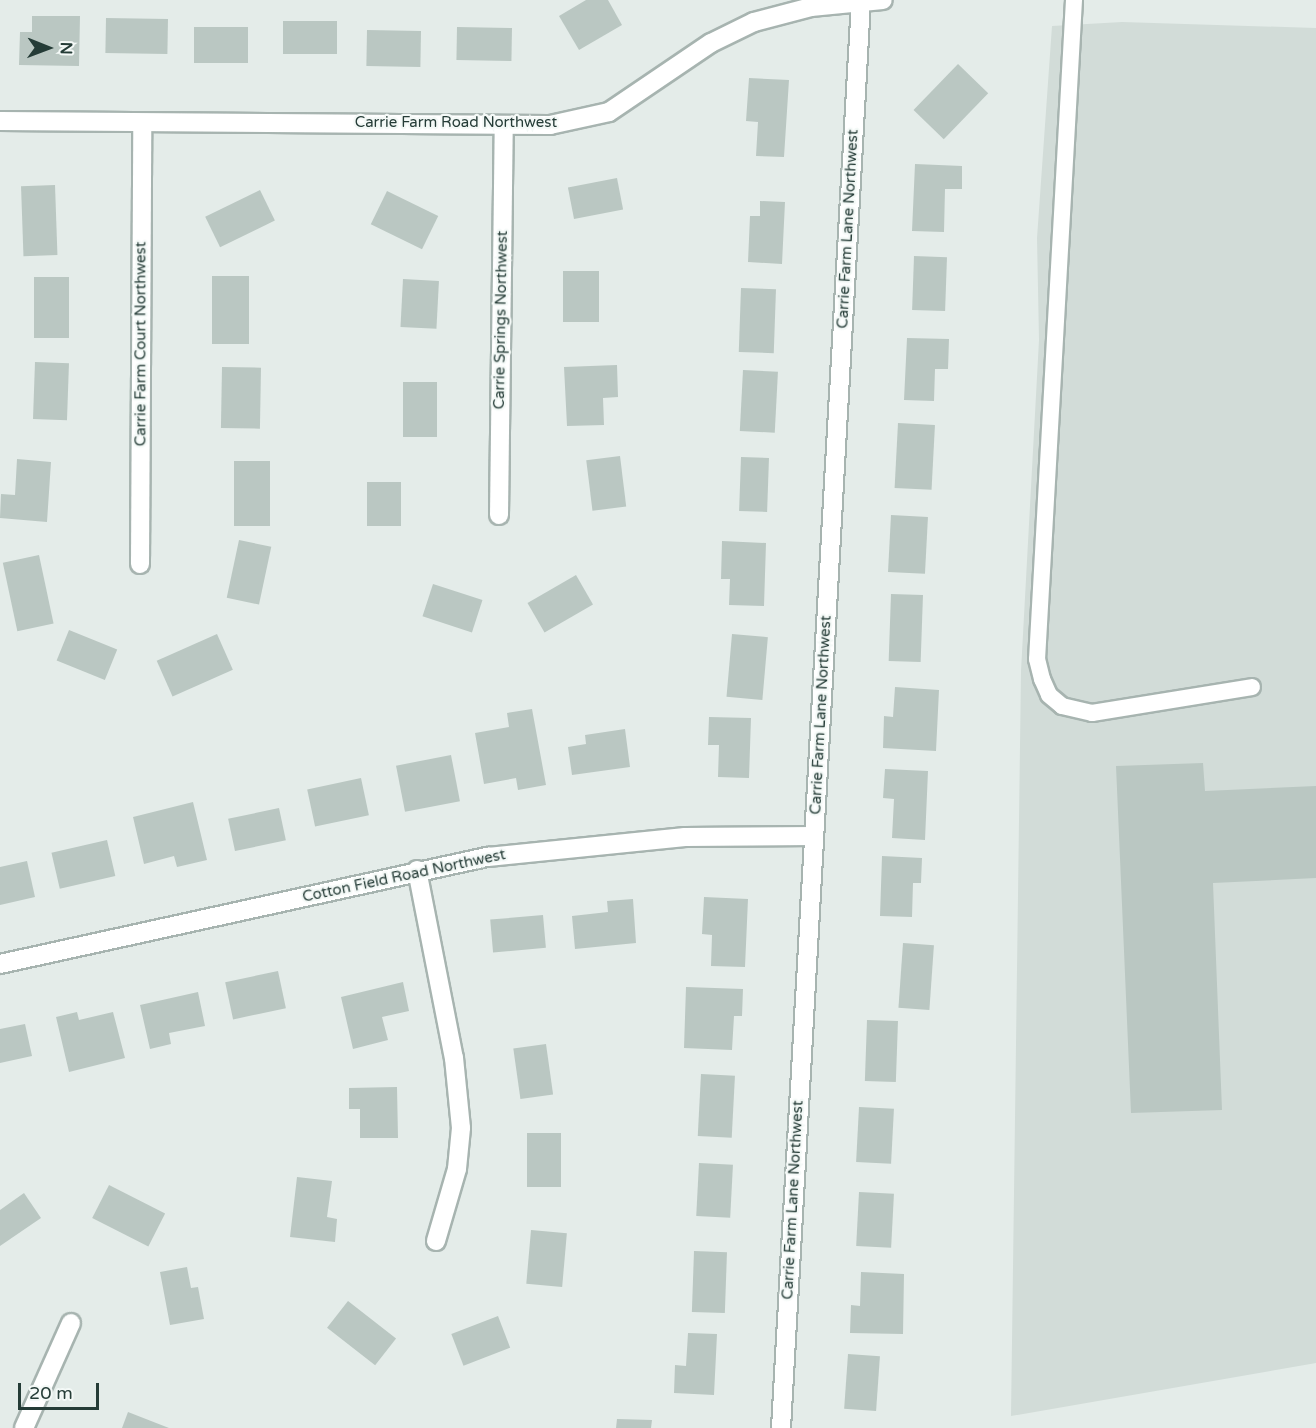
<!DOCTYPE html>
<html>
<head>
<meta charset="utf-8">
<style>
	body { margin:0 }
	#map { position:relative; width:1316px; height:1428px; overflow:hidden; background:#e4ece9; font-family:"Varela Round",sans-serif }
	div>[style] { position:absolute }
	.built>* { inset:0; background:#d2dcd8 }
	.building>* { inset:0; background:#bac7c2; transform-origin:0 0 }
	.roads { filter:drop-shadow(2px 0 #a7b4b0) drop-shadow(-2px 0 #a7b4b0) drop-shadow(0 2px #a7b4b0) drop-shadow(0 -2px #a7b4b0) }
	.service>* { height:16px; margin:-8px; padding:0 8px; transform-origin:8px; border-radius:8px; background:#fff }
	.minor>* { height:18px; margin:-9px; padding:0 9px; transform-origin:9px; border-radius:9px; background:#fff }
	span { translate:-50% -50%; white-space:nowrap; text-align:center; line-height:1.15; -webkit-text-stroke:4.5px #f4f9f7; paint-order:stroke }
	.street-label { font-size:15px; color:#253c37 }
	.north { position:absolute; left:18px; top:18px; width:60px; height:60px; -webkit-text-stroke:4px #f4f9f7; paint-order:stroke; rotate:91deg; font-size:16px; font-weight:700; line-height:24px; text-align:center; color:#253c37 }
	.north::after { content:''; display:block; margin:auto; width:21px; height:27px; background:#253c37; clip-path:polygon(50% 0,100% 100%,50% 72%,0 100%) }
	.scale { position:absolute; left:18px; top:1383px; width:81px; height:27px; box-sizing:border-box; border:3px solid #253c37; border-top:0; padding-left:8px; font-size:18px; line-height:21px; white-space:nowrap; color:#253c37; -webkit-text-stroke:4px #f4f9f7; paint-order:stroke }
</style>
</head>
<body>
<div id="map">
	<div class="built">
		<div style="clip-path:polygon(1122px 22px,1316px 28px,1316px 1363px,1011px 1416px,1021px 671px,1039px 340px,1037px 238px,1052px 26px)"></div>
	</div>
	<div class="building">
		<div style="clip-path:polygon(586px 0,608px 0,622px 25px,579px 50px,559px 16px)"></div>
		<div style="clip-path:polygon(32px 16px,80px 16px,79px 66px,19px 65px,20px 32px,32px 32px)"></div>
		<div style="left:106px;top:18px;width:62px;height:35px;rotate:1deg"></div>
		<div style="left:337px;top:21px;width:33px;height:54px;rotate:90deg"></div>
		<div style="left:194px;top:27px;width:54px;height:36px"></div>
		<div style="left:457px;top:27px;width:55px;height:33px;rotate:1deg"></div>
		<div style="left:367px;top:30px;width:54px;height:36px;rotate:1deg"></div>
		<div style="left:958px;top:64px;width:42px;height:64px;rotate:44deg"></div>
		<div style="clip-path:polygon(749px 78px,789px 80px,784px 157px,756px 156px,758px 122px,746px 121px)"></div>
		<div style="clip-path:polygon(915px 164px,962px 166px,962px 189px,945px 189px,944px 232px,912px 231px)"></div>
		<div style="left:617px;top:178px;width:32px;height:50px;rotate:79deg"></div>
		<div style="left:55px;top:185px;width:70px;height:34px;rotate:88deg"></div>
		<div style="left:260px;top:190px;width:34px;height:61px;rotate:64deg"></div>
		<div style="left:387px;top:191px;width:57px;height:37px;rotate:26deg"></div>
		<div style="clip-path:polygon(760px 201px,785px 202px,782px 264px,748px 262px,750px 216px,760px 216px)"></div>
		<div style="left:914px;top:256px;width:33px;height:54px;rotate:2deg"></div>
		<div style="left:563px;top:271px;width:36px;height:51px"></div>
		<div style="left:212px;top:276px;width:37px;height:68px"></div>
		<div style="left:69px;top:277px;width:61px;height:35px;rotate:90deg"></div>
		<div style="left:403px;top:279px;width:36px;height:48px;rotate:3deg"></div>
		<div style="left:741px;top:288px;width:35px;height:64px;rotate:2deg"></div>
		<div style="clip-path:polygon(907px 338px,949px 339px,948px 369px,935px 369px,934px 401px,904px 400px)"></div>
		<div style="left:35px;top:362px;width:34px;height:57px;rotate:2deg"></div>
		<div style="clip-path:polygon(617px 365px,618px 397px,603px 398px,604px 425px,567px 426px,564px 367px)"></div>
		<div style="left:222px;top:367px;width:39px;height:61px;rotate:1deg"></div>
		<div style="left:743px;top:370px;width:35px;height:61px;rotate:3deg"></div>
		<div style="left:437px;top:382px;width:55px;height:34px;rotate:90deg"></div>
		<div style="left:898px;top:423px;width:37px;height:65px;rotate:3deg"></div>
		<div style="left:620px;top:456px;width:51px;height:34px;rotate:83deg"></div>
		<div style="left:741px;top:457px;width:28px;height:54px;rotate:2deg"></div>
		<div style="clip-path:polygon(17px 459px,51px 462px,47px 522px,0 518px,1px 494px,15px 495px)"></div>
		<div style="left:234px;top:461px;width:36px;height:65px"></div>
		<div style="left:367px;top:482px;width:34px;height:44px"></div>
		<div style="left:891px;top:515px;width:37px;height:57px;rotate:3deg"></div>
		<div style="left:239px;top:540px;width:33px;height:59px;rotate:12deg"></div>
		<div style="clip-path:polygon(722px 541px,766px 543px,764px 606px,729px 605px,730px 579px,721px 579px)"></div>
		<div style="left:39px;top:555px;width:70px;height:37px;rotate:78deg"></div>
		<div style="left:576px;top:575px;width:34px;height:56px;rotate:60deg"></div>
		<div style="left:433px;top:584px;width:52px;height:34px;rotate:18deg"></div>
		<div style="left:891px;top:594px;width:32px;height:67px;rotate:2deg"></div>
		<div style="left:69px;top:630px;width:52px;height:33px;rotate:22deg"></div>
		<div style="left:217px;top:634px;width:39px;height:66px;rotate:66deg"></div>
		<div style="left:732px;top:634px;width:36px;height:63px;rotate:5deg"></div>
		<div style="clip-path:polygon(895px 687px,939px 690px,936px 751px,883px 748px,884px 716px,893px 717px)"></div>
		<div style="clip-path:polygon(532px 709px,546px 785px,518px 790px,516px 778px,484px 784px,475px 733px,509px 727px,507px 713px)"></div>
		<div style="clip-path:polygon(709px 717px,751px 718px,749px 778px,718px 777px,719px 745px,708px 745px)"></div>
		<div style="clip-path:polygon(625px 729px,630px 767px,572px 775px,568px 747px,586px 744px,585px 735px)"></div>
		<div style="left:451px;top:755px;width:47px;height:56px;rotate:79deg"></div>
		<div style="clip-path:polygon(1203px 763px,1205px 791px,1316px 786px,1316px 878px,1213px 883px,1222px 1110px,1131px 1113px,1116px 766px)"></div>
		<div style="clip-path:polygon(885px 769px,928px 771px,925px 840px,892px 838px,894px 799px,883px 798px)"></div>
		<div style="left:361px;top:778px;width:38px;height:55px;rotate:78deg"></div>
		<div style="clip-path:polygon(193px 802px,207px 860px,177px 867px,174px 856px,144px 864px,133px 817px)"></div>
		<div style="left:279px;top:808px;width:33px;height:52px;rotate:78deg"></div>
		<div style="left:107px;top:840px;width:37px;height:57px;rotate:77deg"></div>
		<div style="clip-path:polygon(882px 856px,922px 858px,921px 883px,913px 883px,912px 917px,880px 916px)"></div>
		<div style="clip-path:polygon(27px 861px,35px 897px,0 905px,0 867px)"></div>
		<div style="clip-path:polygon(704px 897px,748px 899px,745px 967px,711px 966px,712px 935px,702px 934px)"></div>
		<div style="clip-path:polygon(633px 899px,636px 943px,575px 949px,572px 916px,608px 912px,607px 901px)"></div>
		<div style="left:543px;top:915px;width:33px;height:53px;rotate:85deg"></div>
		<div style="left:903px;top:943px;width:31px;height:65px;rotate:4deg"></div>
		<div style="left:278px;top:971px;width:38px;height:54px;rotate:78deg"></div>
		<div style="clip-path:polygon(403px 982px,409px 1011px,382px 1017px,388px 1040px,353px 1049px,341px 997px)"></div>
		<div style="clip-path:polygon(686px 987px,743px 989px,742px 1016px,734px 1016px,732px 1050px,684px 1048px)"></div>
		<div style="clip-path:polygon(198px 992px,205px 1026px,169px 1033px,171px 1044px,150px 1049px,140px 1005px)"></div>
		<div style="clip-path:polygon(77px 1012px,79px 1020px,113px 1012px,125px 1058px,69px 1072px,56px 1017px)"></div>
		<div style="left:867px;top:1020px;width:31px;height:61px;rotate:2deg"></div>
		<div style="clip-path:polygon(25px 1024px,32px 1056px,0 1063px,0 1029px)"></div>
		<div style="left:546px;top:1044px;width:51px;height:33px;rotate:82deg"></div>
		<div style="left:701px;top:1074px;width:34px;height:62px;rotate:3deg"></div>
		<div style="clip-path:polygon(397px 1087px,398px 1138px,360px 1138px,360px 1109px,349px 1109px,349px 1088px)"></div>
		<div style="left:859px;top:1107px;width:35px;height:55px;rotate:3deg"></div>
		<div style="left:527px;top:1133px;width:34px;height:54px"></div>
		<div style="left:699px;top:1163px;width:34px;height:53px;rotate:3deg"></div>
		<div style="clip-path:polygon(297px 1177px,332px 1181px,327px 1217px,337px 1219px,335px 1242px,290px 1237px)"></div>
		<div style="left:109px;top:1185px;width:63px;height:37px;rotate:27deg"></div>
		<div style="left:859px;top:1192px;width:35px;height:54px;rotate:3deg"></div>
		<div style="clip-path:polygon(24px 1193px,41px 1218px,0 1246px,0 1210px)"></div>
		<div style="left:531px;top:1230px;width:36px;height:54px;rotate:5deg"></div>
		<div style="left:694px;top:1251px;width:33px;height:61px;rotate:2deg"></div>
		<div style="clip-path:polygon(187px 1267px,191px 1288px,198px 1287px,204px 1319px,170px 1325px,160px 1272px)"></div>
		<div style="clip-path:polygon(861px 1272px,904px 1274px,903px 1334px,850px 1333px,851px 1305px,860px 1306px)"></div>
		<div style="left:348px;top:1301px;width:61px;height:34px;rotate:38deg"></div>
		<div style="left:498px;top:1316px;width:34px;height:50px;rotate:69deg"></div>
		<div style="clip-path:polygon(688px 1333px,717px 1334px,714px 1395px,674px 1393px,675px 1365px,686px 1366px)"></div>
		<div style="left:848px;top:1354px;width:32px;height:55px;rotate:4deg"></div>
		<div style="clip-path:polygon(128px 1412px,169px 1428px,122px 1428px)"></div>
		<div style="clip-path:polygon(617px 1419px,652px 1420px,651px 1428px,616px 1428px)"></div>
	</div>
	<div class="roads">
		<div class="service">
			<div style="left:1074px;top:0;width:660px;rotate:93.21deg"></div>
			<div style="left:1037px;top:659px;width:21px;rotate:76deg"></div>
			<div style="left:1042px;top:679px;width:17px;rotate:66deg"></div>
			<div style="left:1049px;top:695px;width:17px;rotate:40deg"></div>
			<div style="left:1062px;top:706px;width:31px;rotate:13deg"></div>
			<div style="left:1092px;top:713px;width:162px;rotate:-9.2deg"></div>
		</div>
		<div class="minor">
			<div style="left:0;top:121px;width:550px;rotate:0.42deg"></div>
			<div style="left:550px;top:125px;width:60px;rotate:-12.4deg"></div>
			<div style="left:609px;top:112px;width:123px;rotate:-34.1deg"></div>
			<div style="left:711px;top:43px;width:48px;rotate:-26deg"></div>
			<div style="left:754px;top:22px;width:59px;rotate:-14.7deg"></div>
			<div style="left:811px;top:7px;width:72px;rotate:-5.6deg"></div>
			<div style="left:499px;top:515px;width:389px;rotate:-89.3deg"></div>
			<div style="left:140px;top:564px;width:440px;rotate:-89.7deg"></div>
			<div style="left:417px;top:870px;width:192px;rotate:78.9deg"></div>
			<div style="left:454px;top:1058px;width:70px;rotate:84.3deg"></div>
			<div style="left:461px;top:1128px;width:41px;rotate:95.6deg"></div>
			<div style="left:457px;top:1169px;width:75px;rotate:106.3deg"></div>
			<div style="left:0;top:964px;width:500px;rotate:-12.4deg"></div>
			<div style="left:488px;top:857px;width:198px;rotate:-5.8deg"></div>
			<div style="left:685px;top:837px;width:129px;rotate:-0.4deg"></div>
			<div style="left:24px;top:1428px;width:115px;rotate:-65.9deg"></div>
			<div style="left:781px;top:1428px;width:1429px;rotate:-86.79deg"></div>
		</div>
	</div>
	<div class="street-label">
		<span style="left:456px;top:123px">Carrie Farm Road Northwest</span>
		<span style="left:848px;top:229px;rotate:-87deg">Carrie Farm Lane Northwest</span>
		<span style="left:501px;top:320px;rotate:-89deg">Carrie Springs Northwest</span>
		<span style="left:141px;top:344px;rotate:-90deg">Carrie Farm Court Northwest</span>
		<span style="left:821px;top:715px;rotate:-87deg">Carrie Farm Lane Northwest</span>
		<span style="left:404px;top:876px;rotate:-12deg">Cotton Field Road Northwest</span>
		<span style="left:793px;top:1200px;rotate:-87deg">Carrie Farm Lane Northwest</span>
	</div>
	<div class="north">N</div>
	<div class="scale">20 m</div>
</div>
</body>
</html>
